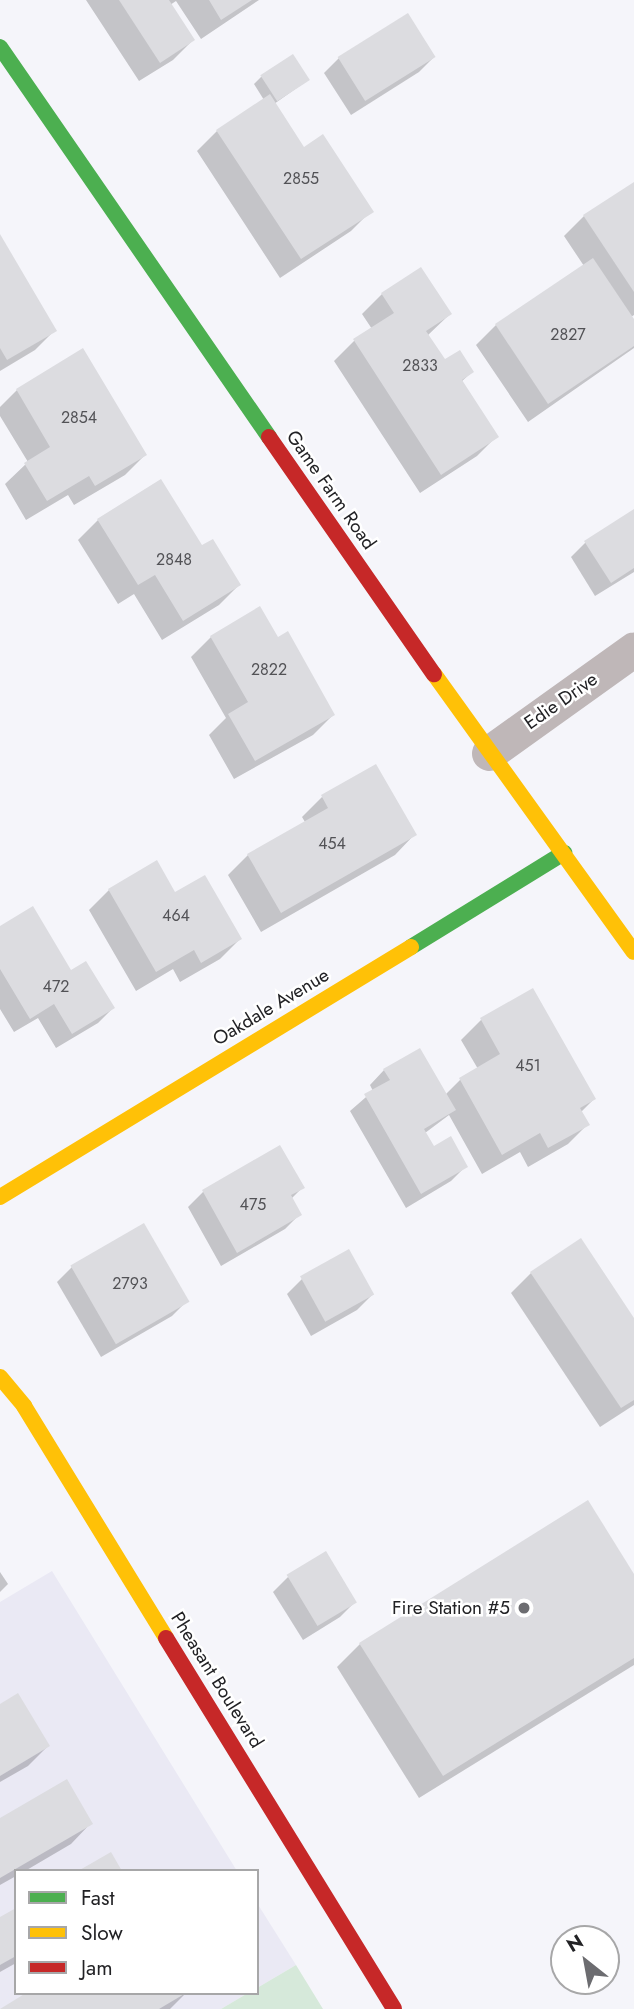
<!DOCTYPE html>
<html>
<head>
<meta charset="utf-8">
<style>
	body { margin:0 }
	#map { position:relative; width:634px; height:2009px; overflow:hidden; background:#f5f5fa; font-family:Jost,sans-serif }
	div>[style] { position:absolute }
	.built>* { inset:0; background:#eae9f4 }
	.green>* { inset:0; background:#d6e9da }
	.shadow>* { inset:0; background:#0003 }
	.building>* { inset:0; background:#dcdce0; transform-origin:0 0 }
	.street>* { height:35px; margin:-17.5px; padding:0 17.5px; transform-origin:17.5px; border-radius:17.5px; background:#bfb7b8 }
	.fast>* { height:16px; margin:-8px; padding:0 8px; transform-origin:8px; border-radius:8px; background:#4caf50 }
	.slow>* { height:16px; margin:-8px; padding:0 8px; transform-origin:8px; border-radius:8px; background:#ffc107 }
	.jam>* { height:16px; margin:-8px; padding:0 8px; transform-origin:8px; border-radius:8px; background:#c62828 }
	.dots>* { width:19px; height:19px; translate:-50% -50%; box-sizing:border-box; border:4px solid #fff; border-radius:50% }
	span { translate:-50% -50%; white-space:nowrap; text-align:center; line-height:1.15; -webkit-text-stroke:5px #fff; paint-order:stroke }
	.number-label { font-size:16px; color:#525256 }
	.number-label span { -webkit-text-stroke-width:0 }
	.street-label { font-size:19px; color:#222225 }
	.poi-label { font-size:19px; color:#222225 }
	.right { translate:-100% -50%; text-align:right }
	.legend { position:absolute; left:14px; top:1869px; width:245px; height:126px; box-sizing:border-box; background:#fff; border:2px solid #a7a7a8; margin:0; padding:9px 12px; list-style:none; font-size:21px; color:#222225 }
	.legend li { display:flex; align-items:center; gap:14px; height:35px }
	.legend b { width:35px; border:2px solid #a7a7a8 }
	.north { position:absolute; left:550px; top:1925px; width:70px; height:70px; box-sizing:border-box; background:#fff; border:2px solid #a7a7a8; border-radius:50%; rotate:329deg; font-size:19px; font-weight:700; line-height:28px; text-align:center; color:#222225 }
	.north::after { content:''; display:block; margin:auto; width:24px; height:32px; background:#6c6c70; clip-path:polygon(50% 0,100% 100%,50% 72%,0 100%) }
</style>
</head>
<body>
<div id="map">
	<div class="built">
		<div style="clip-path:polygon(52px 1571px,237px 1871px,16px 1871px,16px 1993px,248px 1993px,221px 2009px,0 2009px,0 1602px)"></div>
		<div style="clip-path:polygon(257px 1903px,296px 1965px,257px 1988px)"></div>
	</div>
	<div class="green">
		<div style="clip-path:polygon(296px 1965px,323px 2009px,221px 2009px,248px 1993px,257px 1993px,257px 1988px)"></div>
	</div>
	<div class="shadow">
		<div style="clip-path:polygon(86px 0,259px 0,201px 39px,176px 1px,170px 5px,193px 40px,173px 60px,139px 81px)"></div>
		<div style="clip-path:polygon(434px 57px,419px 72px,351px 115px,324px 73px,339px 58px)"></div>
		<div style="clip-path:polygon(261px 77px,308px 80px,274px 104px,304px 149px,371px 211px,351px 231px,280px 278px,197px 151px,217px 131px,264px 100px,254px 84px)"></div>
		<div style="clip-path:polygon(634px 184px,634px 315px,631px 317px,634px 322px,634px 348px,528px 422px,476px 345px,496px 325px,584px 266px,564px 236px,584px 216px)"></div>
		<div style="clip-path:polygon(0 238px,55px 330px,35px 350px,0 371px)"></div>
		<div style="clip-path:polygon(382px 294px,450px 314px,427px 336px,444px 362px,472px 372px,461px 382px,497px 436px,477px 456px,420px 493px,334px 361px,354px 341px,372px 329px,362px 314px)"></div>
		<div style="clip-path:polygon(82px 350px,145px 455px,125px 475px,74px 505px,68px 495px,26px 520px,5px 484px,28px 462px,0 416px,0 407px,17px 390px)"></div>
		<div style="clip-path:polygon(634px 511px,634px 572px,595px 596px,571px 557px,586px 542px)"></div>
		<div style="clip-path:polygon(98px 520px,202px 548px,239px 585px,219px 605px,162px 640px,134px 594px,118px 604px,78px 540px)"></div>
		<div style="clip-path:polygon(211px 637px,277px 640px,333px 715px,313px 735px,234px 779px,209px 735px,226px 718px,191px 657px)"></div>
		<div style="clip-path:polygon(322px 797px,415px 834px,395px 855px,261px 932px,228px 875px,248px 855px,305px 822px,302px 817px)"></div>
		<div style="clip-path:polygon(109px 890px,175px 894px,240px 939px,220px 959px,180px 982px,173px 969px,136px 991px,89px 910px)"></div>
		<div style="clip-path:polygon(0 928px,70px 972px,113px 1008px,98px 1023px,56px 1048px,38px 1018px,14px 1032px,0 1009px)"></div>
		<div style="clip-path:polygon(532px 990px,594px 1099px,581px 1112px,588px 1124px,568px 1144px,528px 1167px,520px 1152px,482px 1174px,449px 1115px,425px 1133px,433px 1148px,466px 1166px,451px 1181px,406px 1208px,350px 1111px,373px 1091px,370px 1085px,384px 1070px,445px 1095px,460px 1080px,478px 1069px,461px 1040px,481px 1020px)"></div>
		<div style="clip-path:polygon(280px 1148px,302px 1188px,291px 1199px,300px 1214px,285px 1229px,221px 1266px,188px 1207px,203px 1192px)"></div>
		<div style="clip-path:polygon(72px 1267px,187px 1301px,172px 1316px,101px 1357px,57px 1282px)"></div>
		<div style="clip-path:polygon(531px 1273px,634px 1321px,634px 1405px,600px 1427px,511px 1293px)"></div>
		<div style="clip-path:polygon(302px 1279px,372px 1295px,357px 1310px,311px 1336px,287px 1294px)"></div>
		<div style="clip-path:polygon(0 1572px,8px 1584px,0 1592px)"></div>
		<div style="clip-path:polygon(288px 1577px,355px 1602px,340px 1617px,303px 1640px,273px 1592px)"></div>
		<div style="clip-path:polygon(634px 1577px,634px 1665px,419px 1798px,337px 1667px,360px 1644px)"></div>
		<div style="clip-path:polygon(0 1706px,48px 1746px,28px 1766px,0 1782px)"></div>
		<div style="clip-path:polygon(0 1820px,91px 1823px,71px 1844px,25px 1871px,16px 1871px,16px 1876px,0 1885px)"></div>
		<div style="clip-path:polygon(16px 1910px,16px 1963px,0 1972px,0 1919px)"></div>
		<div style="clip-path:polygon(29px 1993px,186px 1993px,170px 2009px,2px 2009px)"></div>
	</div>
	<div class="building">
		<div style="clip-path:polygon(119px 0,169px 0,195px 40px,160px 63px)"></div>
		<div style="clip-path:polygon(209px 0,252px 0,221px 20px)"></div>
		<div style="left:408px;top:13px;width:52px;height:83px;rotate:58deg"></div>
		<div style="left:293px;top:54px;width:31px;height:39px;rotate:57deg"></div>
		<div style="clip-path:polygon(270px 94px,304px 147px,323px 134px,374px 212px,301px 259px,216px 130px)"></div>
		<div style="clip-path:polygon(634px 182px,634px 292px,583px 215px)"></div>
		<div style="clip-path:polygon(0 234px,57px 331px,7px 360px,0 348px)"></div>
		<div style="clip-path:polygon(593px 258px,634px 319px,634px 346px,548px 404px,495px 324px)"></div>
		<div style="clip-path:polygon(421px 267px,452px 314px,426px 331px,445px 359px,460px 350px,474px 372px,462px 380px,499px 437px,441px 475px,353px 339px,394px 313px,381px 293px)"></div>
		<div style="clip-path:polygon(83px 348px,147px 455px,95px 486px,89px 476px,47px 501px,24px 463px,50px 447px,16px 389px)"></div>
		<div style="clip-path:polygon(161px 479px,202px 545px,213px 539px,241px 585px,183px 621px,155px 575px,138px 585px,97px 519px)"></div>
		<div style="clip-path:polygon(634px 509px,634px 568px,611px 583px,584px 541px)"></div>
		<div style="clip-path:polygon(260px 606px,278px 637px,288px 631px,335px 715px,255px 761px,228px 714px,248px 702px,210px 636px)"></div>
		<div style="clip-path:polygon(376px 764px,417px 835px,281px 913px,247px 854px,328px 808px,321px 795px)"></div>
		<div style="clip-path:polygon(157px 860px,175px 892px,205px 875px,242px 939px,201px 963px,194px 950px,156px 972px,108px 889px)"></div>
		<div style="clip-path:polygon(33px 906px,71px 970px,86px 961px,115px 1008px,72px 1034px,54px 1004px,30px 1019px,0 969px,0 926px)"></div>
		<div style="clip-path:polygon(533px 988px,596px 1099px,580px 1108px,590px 1125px,548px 1148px,540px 1133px,502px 1155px,459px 1078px,500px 1054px,480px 1018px)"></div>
		<div style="clip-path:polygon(420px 1048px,456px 1110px,424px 1129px,434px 1146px,451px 1136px,468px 1167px,421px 1194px,364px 1094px,390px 1080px,383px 1069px)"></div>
		<div style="clip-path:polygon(280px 1145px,305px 1188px,291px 1195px,302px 1215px,237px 1253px,202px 1190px)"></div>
		<div style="left:144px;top:1223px;width:91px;height:85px;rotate:60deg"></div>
		<div style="clip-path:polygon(581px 1238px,634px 1318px,634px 1400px,621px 1408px,530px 1272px)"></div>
		<div style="left:349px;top:1249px;width:52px;height:56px;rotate:61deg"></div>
		<div style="clip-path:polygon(588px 1500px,634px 1574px,634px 1658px,443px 1776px,359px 1643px)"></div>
		<div style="left:326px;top:1551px;width:60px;height:46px;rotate:59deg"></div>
		<div style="clip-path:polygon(18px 1693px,50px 1746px,0 1776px,0 1704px)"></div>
		<div style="clip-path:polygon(67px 1779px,93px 1824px,0 1878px,0 1818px)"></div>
		<div style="clip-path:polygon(111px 1852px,122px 1871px,78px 1871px)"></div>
		<div style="clip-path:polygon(16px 1908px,16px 1956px,0 1965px,0 1917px)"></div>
		<div style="clip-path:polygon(26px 1993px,186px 1993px,159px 2009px,0 2009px)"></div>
	</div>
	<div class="street">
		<div style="left:489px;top:753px;width:178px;rotate:-35.6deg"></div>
	</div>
	<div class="fast">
		<div style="left:0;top:47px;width:474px;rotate:55.4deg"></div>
		<div style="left:411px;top:947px;width:180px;rotate:-31.6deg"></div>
	</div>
	<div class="slow">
		<div style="left:434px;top:674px;width:342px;rotate:54.3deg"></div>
		<div style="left:0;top:1197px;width:481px;rotate:-31.3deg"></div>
		<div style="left:0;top:1377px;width:38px;rotate:50deg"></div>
		<div style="left:24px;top:1406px;width:272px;rotate:58.5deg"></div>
	</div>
	<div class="jam">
		<div style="left:269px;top:437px;width:289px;rotate:55.2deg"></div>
		<div style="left:166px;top:1638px;width:435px;rotate:58.4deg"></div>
	</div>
	<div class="dots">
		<div style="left:524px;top:1608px;background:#6c6c70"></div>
	</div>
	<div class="number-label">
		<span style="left:301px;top:179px">2855</span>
		<span style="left:568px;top:335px">2827</span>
		<span style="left:420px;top:366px">2833</span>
		<span style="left:79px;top:418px">2854</span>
		<span style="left:174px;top:560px">2848</span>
		<span style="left:269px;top:670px">2822</span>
		<span style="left:332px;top:844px">454</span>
		<span style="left:176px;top:916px">464</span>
		<span style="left:56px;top:987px">472</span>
		<span style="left:528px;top:1066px">451</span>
		<span style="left:253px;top:1205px">475</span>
		<span style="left:130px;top:1284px">2793</span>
	</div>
	<div class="street-label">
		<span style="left:331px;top:490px;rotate:55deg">Game Farm Road</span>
		<span style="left:561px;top:701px;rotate:-35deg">Edie Drive</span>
		<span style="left:271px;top:1007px;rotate:-31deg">Oakdale Avenue</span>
		<span style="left:217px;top:1680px;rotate:58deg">Pheasant Boulevard</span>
	</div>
	<div class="poi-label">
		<span class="right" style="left:510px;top:1608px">Fire Station #5</span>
	</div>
	<ul class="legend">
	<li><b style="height:9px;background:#4caf50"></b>Fast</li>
	<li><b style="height:9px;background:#ffc107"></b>Slow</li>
	<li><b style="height:9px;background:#c62828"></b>Jam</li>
	</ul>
	<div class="north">N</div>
</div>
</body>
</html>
